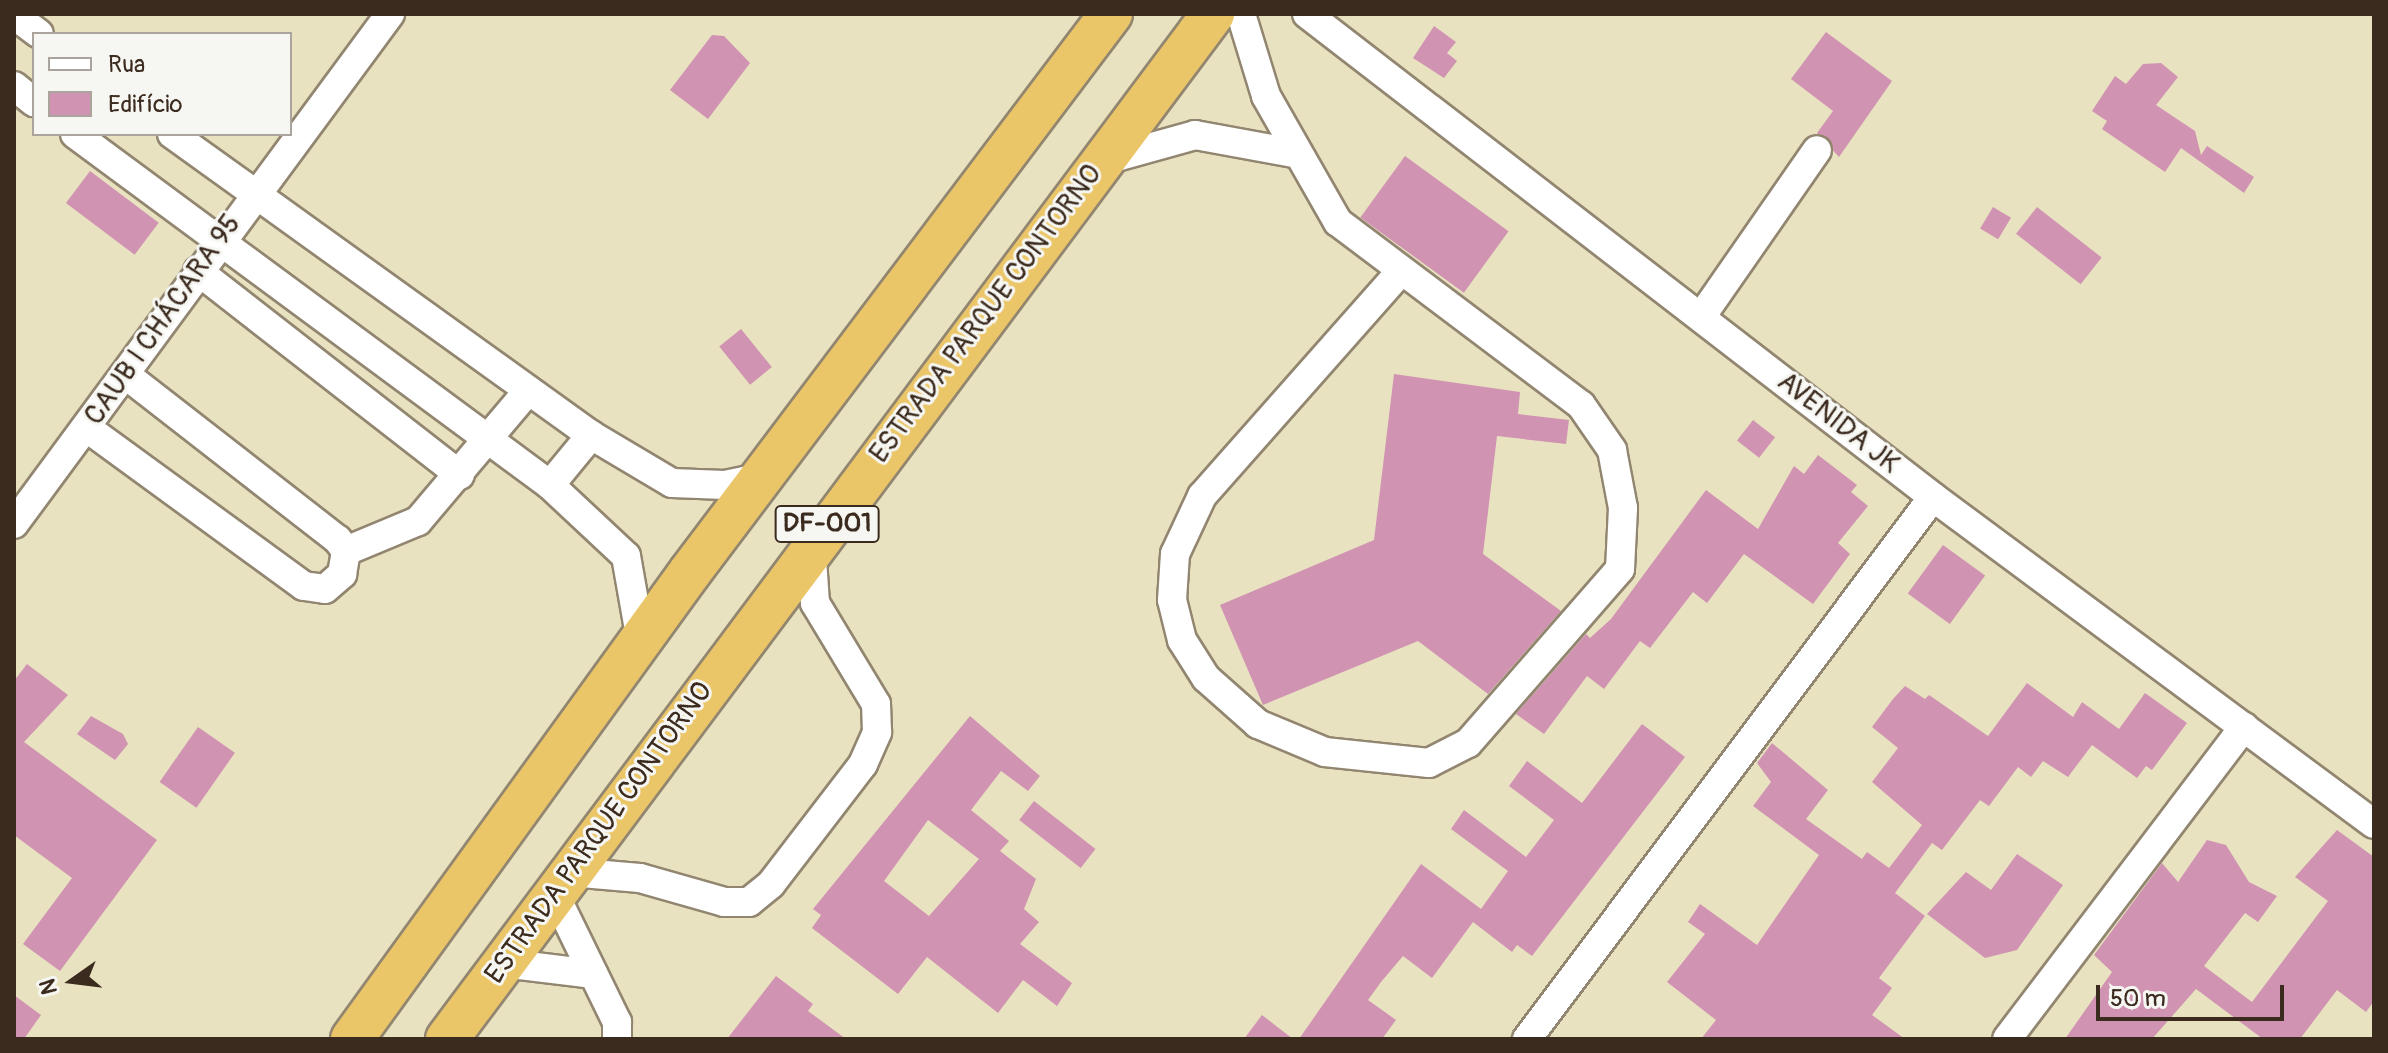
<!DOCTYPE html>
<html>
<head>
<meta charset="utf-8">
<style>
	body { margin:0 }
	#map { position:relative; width:2388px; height:1053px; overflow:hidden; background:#e9e2c1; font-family:Pangolin,sans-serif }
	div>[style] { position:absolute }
	.building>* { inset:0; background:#d093b2; transform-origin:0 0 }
	.roads { filter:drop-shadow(2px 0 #928670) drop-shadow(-2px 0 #928670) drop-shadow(0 2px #928670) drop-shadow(0 -2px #928670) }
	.minor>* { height:28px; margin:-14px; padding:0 14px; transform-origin:14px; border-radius:14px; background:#fff }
	.highway>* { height:42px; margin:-21px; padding:0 21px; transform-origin:21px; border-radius:21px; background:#ebc669 }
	span { translate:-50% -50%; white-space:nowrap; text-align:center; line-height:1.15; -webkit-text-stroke:6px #f6f6f2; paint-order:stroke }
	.shield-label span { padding:2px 6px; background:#f6f6f2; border:2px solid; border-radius:6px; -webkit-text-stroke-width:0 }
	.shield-label { font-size:26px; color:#3b2a1e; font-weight:700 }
	.street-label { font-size:28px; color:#3b2a1e }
	.frame { position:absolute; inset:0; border:16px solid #3b2a1e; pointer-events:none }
	.legend { position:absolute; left:32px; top:32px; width:260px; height:104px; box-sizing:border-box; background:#f6f6f2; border:2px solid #aba49d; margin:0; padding:10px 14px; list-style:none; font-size:24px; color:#3b2a1e }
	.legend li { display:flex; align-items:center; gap:16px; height:40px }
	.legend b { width:40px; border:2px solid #aba49d }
	.north { position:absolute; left:32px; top:941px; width:80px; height:80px; -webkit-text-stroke:6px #f6f6f2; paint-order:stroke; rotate:256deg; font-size:22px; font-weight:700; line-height:32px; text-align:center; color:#3b2a1e }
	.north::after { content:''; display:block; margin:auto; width:28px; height:36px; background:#3b2a1e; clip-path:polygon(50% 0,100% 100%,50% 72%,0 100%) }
	.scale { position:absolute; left:2096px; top:985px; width:188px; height:36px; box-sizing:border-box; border:4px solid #3b2a1e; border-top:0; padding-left:10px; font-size:24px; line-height:28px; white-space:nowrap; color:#3b2a1e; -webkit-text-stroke:6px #f6f6f2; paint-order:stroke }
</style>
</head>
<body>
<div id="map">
	<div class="building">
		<div style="clip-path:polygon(1434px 26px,1456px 42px,1447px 53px,1457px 61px,1444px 78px,1413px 58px)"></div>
		<div style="clip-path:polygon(1826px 32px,1892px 81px,1839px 157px,1817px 133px,1833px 111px,1791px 79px)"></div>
		<div style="clip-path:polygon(712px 35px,724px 36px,750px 63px,708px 119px,670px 90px)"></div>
		<div style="clip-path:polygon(2161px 63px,2178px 77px,2156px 105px,2195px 131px,2201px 155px,2207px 146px,2254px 177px,2244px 193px,2181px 148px,2165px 172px,2102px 129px,2107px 121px,2092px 111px,2115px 76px,2126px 84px,2143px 64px)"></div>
		<div style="left:1405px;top:156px;width:128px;height:76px;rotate:36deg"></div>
		<div style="left:90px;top:171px;width:86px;height:40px;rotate:37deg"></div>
		<div style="left:1993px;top:207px;width:21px;height:25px;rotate:31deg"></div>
		<div style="left:2037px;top:207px;width:82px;height:34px;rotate:38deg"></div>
		<div style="left:741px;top:329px;width:49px;height:28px;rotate:51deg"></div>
		<div style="clip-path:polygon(1394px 374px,1520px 392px,1518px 414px,1569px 420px,1566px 444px,1497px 436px,1483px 554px,1561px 611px,1488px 694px,1418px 641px,1263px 705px,1220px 605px,1374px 540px)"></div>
		<div style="left:1753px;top:420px;width:28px;height:26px;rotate:38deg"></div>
		<div style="clip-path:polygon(1818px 455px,1857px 485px,1851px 492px,1868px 506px,1838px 543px,1850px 554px,1813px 604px,1744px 554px,1707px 603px,1693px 592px,1650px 648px,1640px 641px,1604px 689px,1587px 676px,1544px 734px,1516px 714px,1586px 634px,1590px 638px,1611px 619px,1706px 490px,1758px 529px,1794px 466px,1804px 474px)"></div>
		<div style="left:1943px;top:545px;width:52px;height:60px;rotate:36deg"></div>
		<div style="clip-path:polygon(27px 664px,68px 695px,24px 742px,157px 840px,60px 971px,23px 944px,72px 878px,14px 835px,14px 681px)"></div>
		<div style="clip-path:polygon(2027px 683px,2073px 717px,2082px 702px,2119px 729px,2145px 693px,2187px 723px,2152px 770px,2146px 766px,2137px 778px,2092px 745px,2068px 777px,2043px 761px,2031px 777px,2018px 767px,1989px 806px,1980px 800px,1942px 850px,1932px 843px,1895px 893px,1925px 916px,1879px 978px,1892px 988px,1872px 1015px,1905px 1039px,1701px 1039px,1716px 1020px,1667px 982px,1705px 934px,1688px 922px,1700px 904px,1757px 945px,1819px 855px,1753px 806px,1771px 782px,1757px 763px,1772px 743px,1828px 790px,1806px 819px,1862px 859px,1867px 852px,1889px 868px,1922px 825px,1872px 782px,1898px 748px,1872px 727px,1893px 699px,1905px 686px,1925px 699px,1929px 695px,1988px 736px)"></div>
		<div style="clip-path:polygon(91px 716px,123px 734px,128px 744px,115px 760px,77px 734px)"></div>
		<div style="clip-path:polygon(evenodd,970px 716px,1040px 776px,1028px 791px,1001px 771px,971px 810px,1009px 841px,1000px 851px,1036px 879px,1024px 909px,1039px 922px,1020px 944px,1072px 983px,1057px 1006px,1023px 980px,998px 1013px,927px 957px,898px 994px,812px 928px,821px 915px,813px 909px,970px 716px,928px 820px,979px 859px,929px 916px,884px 881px,928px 820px)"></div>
		<div style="clip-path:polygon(1642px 724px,1685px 757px,1532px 956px,1517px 945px,1512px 952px,1473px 922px,1432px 978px,1403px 956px,1381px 982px,1368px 1000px,1396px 1020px,1382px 1039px,1299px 1039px,1421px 864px,1481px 909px,1508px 871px,1451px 829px,1464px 810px,1526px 857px,1554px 820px,1509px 786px,1527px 761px,1582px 803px)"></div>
		<div style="left:198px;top:727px;width:45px;height:67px;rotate:35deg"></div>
		<div style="left:1034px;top:801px;width:78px;height:24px;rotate:38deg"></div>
		<div style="clip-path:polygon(2337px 830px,2374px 857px,2374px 1001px,2366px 1012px,2337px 990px,2300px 1039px,2263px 1039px,2196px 989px,2152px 1039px,2065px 1039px,2112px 972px,2094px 955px,2162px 863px,2178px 882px,2207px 840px,2226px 845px,2249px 882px,2277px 896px,2258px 922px,2245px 913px,2204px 966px,2252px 1002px,2328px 901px,2295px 877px)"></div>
		<div style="clip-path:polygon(2017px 854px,2063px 885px,2017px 950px,1985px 958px,1927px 914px,1966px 872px,1991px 890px)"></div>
		<div style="clip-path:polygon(776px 976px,813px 1004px,808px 1011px,846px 1039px,727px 1039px)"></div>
		<div style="clip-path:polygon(14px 995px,41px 1015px,24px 1039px,14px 1039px)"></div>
		<div style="clip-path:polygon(1262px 1015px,1293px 1039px,1244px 1039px)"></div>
	</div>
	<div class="roads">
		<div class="minor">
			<div style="left:1241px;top:14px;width:86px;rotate:73deg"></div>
			<div style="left:1266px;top:96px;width:145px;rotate:60.3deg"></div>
			<div style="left:1338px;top:222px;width:304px;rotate:37deg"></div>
			<div style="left:1581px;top:405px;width:55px;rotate:55.4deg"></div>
			<div style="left:1612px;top:450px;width:59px;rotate:79.3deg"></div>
			<div style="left:1623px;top:508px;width:61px;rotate:92.8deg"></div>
			<div style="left:1620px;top:569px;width:231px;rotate:131.1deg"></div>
			<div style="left:1468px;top:743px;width:44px;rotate:152.9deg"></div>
			<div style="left:1429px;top:763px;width:105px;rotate:-174deg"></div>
			<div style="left:1325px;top:752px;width:73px;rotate:-157.3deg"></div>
			<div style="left:1258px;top:724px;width:69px;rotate:-138.5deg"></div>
			<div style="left:1206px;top:678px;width:45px;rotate:-122.3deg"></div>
			<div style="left:1182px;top:640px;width:41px;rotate:-104deg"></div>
			<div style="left:1172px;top:600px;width:46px;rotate:-86.3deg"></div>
			<div style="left:1175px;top:554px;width:64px;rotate:-65deg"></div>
			<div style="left:1202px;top:496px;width:300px;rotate:-48.5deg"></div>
			<div style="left:1307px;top:14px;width:791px;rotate:37.65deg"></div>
			<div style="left:1933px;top:497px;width:549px;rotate:36.56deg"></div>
			<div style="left:14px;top:15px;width:31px;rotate:37deg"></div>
			<div style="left:14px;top:86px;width:26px;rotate:39deg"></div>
			<div style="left:75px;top:134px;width:591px;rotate:36.46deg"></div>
			<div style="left:550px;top:485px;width:104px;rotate:43.1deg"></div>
			<div style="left:626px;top:556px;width:86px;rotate:80deg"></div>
			<div style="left:172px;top:134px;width:516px;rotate:35.69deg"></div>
			<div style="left:591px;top:435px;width:94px;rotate:30.7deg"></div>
			<div style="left:672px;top:483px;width:53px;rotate:2.2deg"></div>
			<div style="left:725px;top:485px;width:38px;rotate:-12deg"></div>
			<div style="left:1102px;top:161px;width:97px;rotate:-15.6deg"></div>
			<div style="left:1195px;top:135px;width:100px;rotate:10.4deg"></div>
			<div style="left:198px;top:271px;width:332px;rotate:37.9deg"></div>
			<div style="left:1701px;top:317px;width:203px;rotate:-55.2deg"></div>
			<div style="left:87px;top:428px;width:268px;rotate:36.1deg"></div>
			<div style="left:304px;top:586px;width:21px;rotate:8deg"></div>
			<div style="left:325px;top:589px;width:23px;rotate:-41deg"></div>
			<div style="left:342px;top:574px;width:23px;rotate:-80deg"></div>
			<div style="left:346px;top:551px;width:14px;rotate:-126deg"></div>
			<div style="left:338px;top:540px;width:267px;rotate:-142.1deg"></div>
			<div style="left:550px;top:485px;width:65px;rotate:-50.6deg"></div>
			<div style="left:14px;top:524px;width:634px;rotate:-53.6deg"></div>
			<div style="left:346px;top:551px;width:78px;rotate:-22.6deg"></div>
			<div style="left:418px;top:521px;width:170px;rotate:-49.8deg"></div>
			<div style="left:570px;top:872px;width:70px;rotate:4.9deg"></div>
			<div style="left:640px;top:878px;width:87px;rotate:15.9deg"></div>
			<div style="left:724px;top:902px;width:25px"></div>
			<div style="left:749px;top:902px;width:28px;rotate:-39deg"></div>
			<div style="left:771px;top:884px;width:151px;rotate:-52.5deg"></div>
			<div style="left:863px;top:764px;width:35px;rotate:-66deg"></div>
			<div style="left:877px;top:732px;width:28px;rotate:-92deg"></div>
			<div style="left:876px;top:704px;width:118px;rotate:-121.1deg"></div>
			<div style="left:815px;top:603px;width:58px;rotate:-93.9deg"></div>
			<div style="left:554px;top:893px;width:144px;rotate:64deg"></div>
			<div style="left:617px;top:1022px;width:17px;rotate:90deg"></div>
			<div style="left:503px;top:963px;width:91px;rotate:7deg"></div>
			<div style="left:1527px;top:1039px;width:677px;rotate:-53.16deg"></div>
			<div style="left:2007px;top:1039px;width:392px;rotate:-52.8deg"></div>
		</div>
		<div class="highway">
			<div style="left:352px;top:1039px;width:576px;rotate:-54.1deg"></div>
			<div style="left:690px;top:572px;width:699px;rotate:-52.97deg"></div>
			<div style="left:447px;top:1039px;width:1280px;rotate:-53.23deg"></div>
		</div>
	</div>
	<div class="shield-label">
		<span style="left:827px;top:524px">DF-001</span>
	</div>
	<div class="street-label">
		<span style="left:986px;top:314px;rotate:-53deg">ESTRADA PARQUE CONTORNO</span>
		<span style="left:163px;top:320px;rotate:-55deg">CAUB I CHÁCARA 95</span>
		<span style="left:1838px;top:423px;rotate:38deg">AVENIDA JK</span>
		<span style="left:599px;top:833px;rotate:-54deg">ESTRADA PARQUE CONTORNO</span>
	</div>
	<div class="frame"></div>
	<ul class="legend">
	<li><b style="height:10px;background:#fff"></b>Rua</li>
	<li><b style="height:22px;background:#d093b2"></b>Edifício</li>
	</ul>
	<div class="north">N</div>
	<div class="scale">50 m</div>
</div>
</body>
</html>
